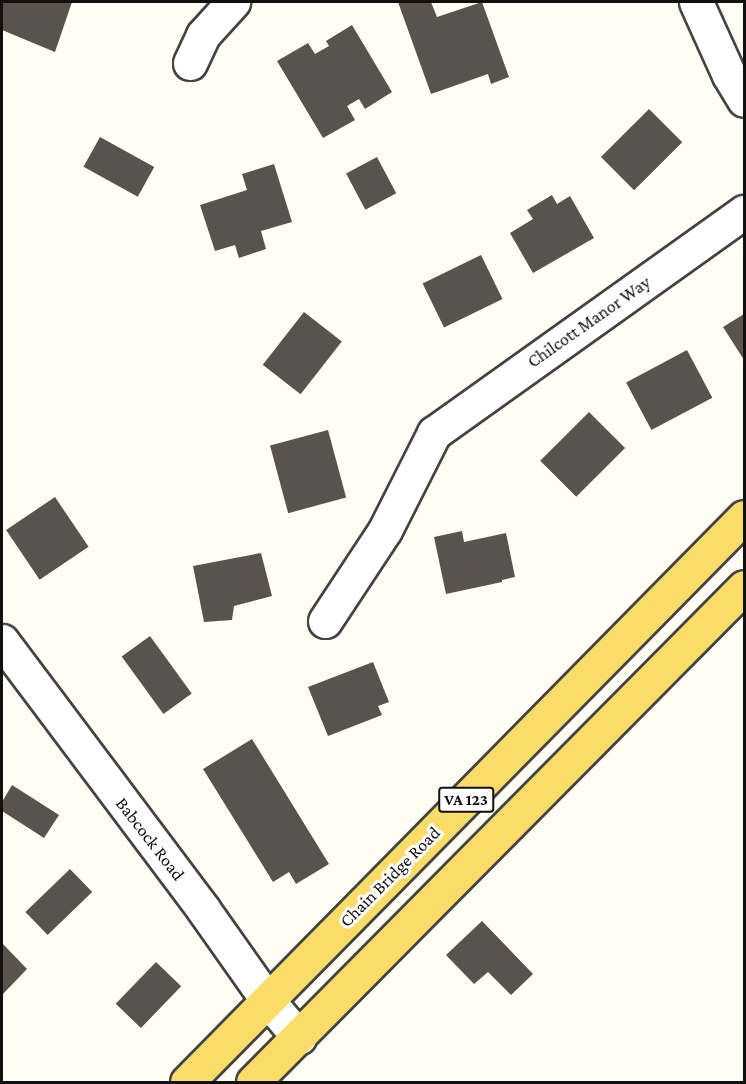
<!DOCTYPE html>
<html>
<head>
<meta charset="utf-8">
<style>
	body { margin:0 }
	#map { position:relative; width:746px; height:1084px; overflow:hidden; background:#fffdf4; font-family:"Crimson Pro",serif }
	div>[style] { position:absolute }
	.building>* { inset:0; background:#5a524c; transform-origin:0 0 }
	.roads { filter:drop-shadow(2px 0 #434343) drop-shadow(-2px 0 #434343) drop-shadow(0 2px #434343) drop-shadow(0 -2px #434343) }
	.minor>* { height:33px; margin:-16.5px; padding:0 16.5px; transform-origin:16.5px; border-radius:16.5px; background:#fff }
	.major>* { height:33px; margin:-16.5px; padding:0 16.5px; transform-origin:16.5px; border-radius:16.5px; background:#fbdc68 }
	span { translate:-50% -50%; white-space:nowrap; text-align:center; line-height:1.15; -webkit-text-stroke:6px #fff; paint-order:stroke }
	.shield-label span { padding:2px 4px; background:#fff; border:2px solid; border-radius:4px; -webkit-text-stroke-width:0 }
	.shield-label { font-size:16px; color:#101010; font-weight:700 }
	.street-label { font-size:18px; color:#101010 }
	.frame { position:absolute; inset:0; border:3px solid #101010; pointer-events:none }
</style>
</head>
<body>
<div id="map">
	<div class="building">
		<div style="clip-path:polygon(2px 2px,72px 2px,55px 52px,2px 30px)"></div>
		<div style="clip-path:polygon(398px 2px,431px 2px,437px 17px,482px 2px,509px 77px,491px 84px,488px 74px,431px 94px)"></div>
		<div style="clip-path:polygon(352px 25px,392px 92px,365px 109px,359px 99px,347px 106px,355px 120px,323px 138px,277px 61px,308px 43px,315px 54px,329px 46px,326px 41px)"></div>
		<div style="left:649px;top:109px;width:47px;height:68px;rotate:45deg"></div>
		<div style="left:100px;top:137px;width:62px;height:34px;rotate:29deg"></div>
		<div style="left:377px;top:157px;width:41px;height:35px;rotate:62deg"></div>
		<div style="clip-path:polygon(274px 164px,292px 222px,261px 231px,266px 249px,239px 258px,235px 245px,215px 251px,200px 205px,247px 190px,242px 174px)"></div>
		<div style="clip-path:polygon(552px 195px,557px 204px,570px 196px,594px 238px,533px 273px,510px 233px,533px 219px,527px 210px)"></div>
		<div style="left:481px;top:255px;width:49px;height:65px;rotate:64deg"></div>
		<div style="left:304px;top:312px;width:48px;height:67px;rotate:38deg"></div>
		<div style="clip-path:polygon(744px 314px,744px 360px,723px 327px)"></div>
		<div style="left:687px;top:350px;width:54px;height:69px;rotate:62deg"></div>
		<div style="left:589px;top:412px;width:51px;height:69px;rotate:45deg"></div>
		<div style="left:328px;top:430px;width:70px;height:60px;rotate:75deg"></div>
		<div style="left:55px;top:497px;width:60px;height:59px;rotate:56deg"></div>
		<div style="clip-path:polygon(462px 531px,464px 542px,506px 533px,515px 577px,502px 580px,502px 582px,446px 594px,434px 537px)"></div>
		<div style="clip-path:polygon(261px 553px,272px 596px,234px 606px,232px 620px,204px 622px,193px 566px)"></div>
		<div style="left:150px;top:636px;width:71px;height:35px;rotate:54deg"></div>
		<div style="clip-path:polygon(373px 662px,389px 702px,378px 706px,382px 715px,328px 736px,308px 687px)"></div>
		<div style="clip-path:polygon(252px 739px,329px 864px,296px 884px,289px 872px,273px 882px,203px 769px)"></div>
		<div style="clip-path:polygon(12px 785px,59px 815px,44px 838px,2px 811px,2px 802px)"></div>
		<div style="left:70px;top:869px;width:32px;height:62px;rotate:46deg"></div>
		<div style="clip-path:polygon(482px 921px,533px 974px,511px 995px,488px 972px,474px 984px,446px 955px)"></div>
		<div style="clip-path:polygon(2px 943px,27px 969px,2px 995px)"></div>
		<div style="left:156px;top:962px;width:35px;height:58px;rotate:44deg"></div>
	</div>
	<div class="roads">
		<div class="minor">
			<div style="left:696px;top:2px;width:80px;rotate:65.7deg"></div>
			<div style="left:729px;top:75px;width:29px;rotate:59deg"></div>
			<div style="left:190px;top:63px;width:31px;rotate:-65deg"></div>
			<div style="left:203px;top:35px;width:45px;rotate:-47.7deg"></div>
			<div style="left:325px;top:621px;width:109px;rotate:-56.6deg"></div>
			<div style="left:385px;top:530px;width:109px;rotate:-63.2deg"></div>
			<div style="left:434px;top:433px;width:381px;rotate:-35.5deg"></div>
			<div style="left:2px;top:641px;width:335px;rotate:53.1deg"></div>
			<div style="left:203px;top:909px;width:113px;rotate:54.8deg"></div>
			<div style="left:268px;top:1001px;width:48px;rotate:49.3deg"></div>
		</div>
		<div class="major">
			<div style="left:187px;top:1082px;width:793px;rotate:-45.41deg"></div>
			<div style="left:253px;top:1082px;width:697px;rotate:-45.23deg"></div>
		</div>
	</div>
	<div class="shield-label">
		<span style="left:466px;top:800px">VA 123</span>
	</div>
	<div class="street-label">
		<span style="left:589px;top:322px;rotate:-35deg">Chilcott Manor Way</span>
		<span style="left:150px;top:839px;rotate:52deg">Babcock Road</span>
		<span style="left:390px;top:877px;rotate:-45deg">Chain Bridge Road</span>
	</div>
	<div class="frame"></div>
</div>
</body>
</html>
